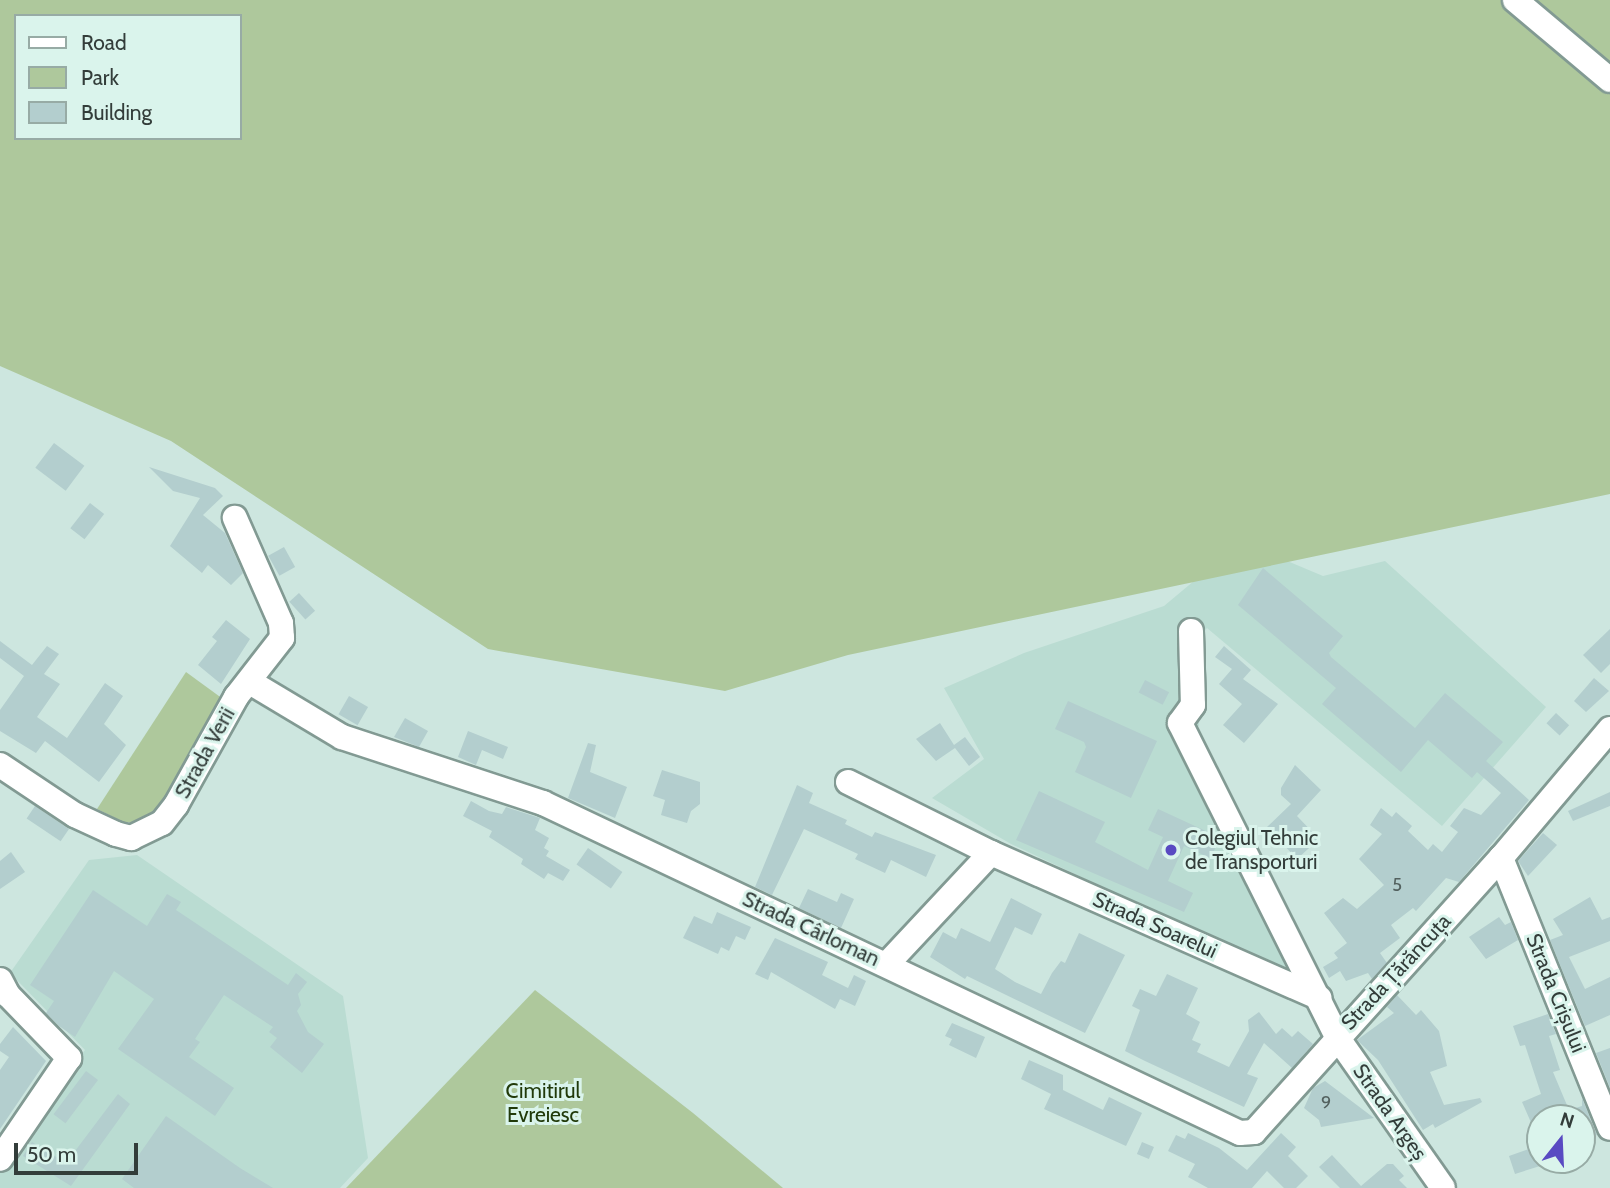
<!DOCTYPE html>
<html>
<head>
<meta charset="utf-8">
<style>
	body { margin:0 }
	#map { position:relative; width:1610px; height:1188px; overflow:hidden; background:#cde6df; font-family:Cabin,sans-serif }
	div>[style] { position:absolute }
	.built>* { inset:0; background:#badcd2 }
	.green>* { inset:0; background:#aec89c }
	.building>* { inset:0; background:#b3cece; transform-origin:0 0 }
	.roads { filter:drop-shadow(2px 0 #829a93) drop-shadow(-2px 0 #829a93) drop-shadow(0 2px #829a93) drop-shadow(0 -2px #829a93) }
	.minor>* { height:24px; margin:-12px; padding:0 12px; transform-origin:12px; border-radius:12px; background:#fff }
	.dots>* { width:19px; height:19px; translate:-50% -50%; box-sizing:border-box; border:4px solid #daf4ec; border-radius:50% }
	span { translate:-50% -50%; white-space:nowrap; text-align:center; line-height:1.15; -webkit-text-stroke:6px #daf4ec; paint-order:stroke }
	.number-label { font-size:18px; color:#53615f }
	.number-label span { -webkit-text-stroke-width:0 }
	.street-label { font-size:21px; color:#333d3a }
	.poi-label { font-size:21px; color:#333d3a }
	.left { translate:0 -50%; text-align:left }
	.park-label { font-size:21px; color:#213a0a }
	.legend { position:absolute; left:14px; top:14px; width:228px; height:126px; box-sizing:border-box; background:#daf4ec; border:2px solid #97aba5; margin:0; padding:9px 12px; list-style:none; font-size:21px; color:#333d3a }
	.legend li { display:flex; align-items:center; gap:14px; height:35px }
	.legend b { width:35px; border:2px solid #97aba5 }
	.north { position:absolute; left:1526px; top:1104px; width:70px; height:70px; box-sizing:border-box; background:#daf4ec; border:2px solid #97aba5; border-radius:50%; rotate:18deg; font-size:19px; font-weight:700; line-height:28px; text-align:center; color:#333d3a }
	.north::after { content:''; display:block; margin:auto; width:24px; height:32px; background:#594ac2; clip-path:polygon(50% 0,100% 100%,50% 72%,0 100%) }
	.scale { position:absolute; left:14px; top:1143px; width:124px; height:32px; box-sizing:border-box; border:4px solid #333d3a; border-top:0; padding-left:9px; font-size:21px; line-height:24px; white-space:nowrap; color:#333d3a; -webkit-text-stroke:5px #daf4ec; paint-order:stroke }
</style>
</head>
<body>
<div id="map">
	<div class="built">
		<div style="clip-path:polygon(1254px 547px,1323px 576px,1385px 561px,1546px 707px,1442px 826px,1207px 628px,1200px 636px,1199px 726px,1176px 737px,1295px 971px,1289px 975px,1011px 844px,932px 798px,984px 759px,944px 688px,1024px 653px,1164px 606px,1225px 555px)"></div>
		<div style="clip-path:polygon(137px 855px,343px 996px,368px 1158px,340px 1188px,0 1188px,0 1170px,85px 1050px,10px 973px,89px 860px)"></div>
	</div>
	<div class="green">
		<div style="clip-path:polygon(evenodd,0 0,1610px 0,1610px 494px,848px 655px,725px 691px,488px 649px,171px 441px,0 366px,0 0,16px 16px,240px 16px,240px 138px,16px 138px,16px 16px)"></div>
		<div style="clip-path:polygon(186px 672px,223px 699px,159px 816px,140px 823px,123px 822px,97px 809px)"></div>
		<div style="clip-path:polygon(535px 990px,693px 1113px,783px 1188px,346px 1188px)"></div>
	</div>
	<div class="building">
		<div style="left:54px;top:443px;width:38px;height:31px;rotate:37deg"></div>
		<div style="clip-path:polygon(149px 467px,215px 488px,223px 496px,203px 515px,225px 533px,243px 573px,231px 585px,208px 565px,202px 573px,170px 546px,200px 498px,173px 491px)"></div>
		<div style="left:90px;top:503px;width:18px;height:32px;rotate:38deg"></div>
		<div style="left:284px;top:547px;width:23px;height:18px;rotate:61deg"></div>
		<div style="clip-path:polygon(1263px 568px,1343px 636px,1329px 653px,1331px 657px,1415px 728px,1445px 693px,1503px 742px,1486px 761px,1529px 800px,1459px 882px,1446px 878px,1416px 911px,1413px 908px,1391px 925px,1400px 938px,1380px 953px,1387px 963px,1372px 979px,1368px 973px,1346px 981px,1340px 971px,1329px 978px,1323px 967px,1338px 958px,1334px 953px,1347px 943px,1324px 913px,1343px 898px,1357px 909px,1384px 885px,1359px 859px,1382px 834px,1370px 825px,1381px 808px,1392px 817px,1396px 812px,1412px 826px,1408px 831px,1428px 850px,1433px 844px,1442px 852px,1458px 832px,1450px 826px,1464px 808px,1481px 815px,1501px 793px,1477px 772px,1472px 778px,1428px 740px,1401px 772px,1322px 704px,1336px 688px,1238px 605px)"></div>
		<div style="left:299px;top:593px;width:24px;height:13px;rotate:48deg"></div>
		<div style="clip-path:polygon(226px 620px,250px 639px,221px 684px,198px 665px,217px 641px,212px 637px)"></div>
		<div style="clip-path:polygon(1610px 629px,1610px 664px,1601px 673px,1583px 655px)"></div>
		<div style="clip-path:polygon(0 641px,32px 665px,47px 646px,59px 654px,44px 674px,60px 684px,37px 717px,67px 738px,105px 683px,123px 696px,104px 724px,126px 745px,99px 782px,45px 741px,36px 753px,0 731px,0 710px,24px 676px,0 658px)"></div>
		<div style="clip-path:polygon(1224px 646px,1251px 670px,1243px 679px,1278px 704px,1244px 743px,1223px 725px,1242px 704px,1219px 684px,1232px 669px,1215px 657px)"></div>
		<div style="clip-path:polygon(1594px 678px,1609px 691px,1586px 712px,1574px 701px)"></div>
		<div style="left:1145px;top:680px;width:27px;height:14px;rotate:27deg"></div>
		<div style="left:349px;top:696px;width:22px;height:21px;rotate:30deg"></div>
		<div style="clip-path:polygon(1068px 701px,1157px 741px,1131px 798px,1075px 772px,1086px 747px,1084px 742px,1055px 729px)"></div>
		<div style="left:1556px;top:713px;width:18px;height:14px;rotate:43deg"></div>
		<div style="clip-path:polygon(405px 718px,428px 731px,419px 747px,394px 737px)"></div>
		<div style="clip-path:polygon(940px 723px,954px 745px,965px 737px,980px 757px,969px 766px,955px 748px,936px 761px,916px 739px)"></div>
		<div style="clip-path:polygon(468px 731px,508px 747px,503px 759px,482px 750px,476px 765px,458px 757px)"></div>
		<div style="clip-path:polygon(588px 743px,596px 745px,590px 772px,627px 787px,615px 818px,568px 798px)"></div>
		<div style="clip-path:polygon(1295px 765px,1321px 790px,1297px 816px,1319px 839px,1297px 859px,1267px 827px,1291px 804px,1281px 795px,1281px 788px)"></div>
		<div style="clip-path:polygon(662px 770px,700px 782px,700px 804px,691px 811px,687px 823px,661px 815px,665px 800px,653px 796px)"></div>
		<div style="clip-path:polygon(797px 785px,813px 793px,809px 803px,847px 820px,845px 824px,872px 837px,875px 832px,936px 855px,926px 877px,891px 860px,885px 873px,855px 859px,858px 854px,804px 829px,772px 895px,755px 887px)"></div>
		<div style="clip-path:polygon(1039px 791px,1105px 822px,1095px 842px,1148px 870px,1163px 837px,1148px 830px,1158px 809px,1221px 838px,1210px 858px,1184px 846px,1168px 881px,1193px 893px,1184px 912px,1016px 840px)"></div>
		<div style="clip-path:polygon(1610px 792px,1610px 806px,1573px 821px,1568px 811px)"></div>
		<div style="clip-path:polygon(471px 801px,489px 811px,502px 814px,506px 807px,540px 818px,535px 830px,549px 838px,544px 848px,549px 851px,546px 856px,570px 870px,563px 881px,548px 873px,544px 879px,521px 864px,523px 859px,489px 837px,492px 831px,463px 816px)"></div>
		<div style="left:35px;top:806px;width:41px;height:15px;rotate:34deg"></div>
		<div style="clip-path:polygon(1543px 833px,1557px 845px,1528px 876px,1518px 861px)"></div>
		<div style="left:588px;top:848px;width:42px;height:20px;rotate:35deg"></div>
		<div style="clip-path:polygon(11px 852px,25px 872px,0 889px,0 861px)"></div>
		<div style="clip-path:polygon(808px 889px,837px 902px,841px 893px,854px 899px,841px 928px,799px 908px)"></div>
		<div style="clip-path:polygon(93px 890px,147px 926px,167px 894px,181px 902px,176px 910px,288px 985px,296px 973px,307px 982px,298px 994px,301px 1005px,297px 1011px,308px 1032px,324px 1044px,302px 1073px,270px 1047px,277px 1038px,269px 1032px,273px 1027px,224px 995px,195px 1039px,200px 1042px,189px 1057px,234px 1088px,215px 1116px,118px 1049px,154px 999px,114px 971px,75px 1037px,59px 1026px,46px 1013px,54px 1001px,30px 985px)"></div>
		<div style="clip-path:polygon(1590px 897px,1602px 920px,1610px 917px,1610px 941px,1569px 957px,1585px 989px,1610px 977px,1610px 1015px,1585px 1026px,1550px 940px,1563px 935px,1553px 919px)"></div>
		<div style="clip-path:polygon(1011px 898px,1042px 914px,1032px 935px,1015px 927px,995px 969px,1015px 982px,1041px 994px,1052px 973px,1061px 961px,1065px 963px,1079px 933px,1125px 955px,1085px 1033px,967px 976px,965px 979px,930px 957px,943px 932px,956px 939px,961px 928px,990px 942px)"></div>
		<div style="clip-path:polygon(717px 912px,751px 927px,745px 940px,736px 936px,729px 951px,721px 947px,718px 954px,683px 938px,694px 916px,712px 924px)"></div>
		<div style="clip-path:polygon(1499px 917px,1505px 925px,1511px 922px,1518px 940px,1486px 959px,1469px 937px)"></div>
		<div style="clip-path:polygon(775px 938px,828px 962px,822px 975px,848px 988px,854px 975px,866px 981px,855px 1006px,840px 999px,835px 1009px,771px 972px,768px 980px,755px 974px)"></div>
		<div style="clip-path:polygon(1167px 974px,1198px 988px,1186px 1014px,1200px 1022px,1192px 1040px,1201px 1044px,1197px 1052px,1229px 1067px,1249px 1031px,1248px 1020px,1259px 1012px,1276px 1034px,1282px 1028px,1292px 1037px,1298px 1031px,1313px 1044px,1292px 1068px,1264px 1043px,1247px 1074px,1258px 1078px,1244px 1107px,1145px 1061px,1125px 1051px,1140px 1010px,1132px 1006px,1140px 989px,1156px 996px)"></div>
		<div style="clip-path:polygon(1397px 995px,1416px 1015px,1421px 1010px,1439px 1031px,1447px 1066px,1430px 1072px,1444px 1105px,1480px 1098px,1482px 1102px,1435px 1128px,1433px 1124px,1423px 1130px,1378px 1060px,1357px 1040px,1394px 1013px,1387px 1007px)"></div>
		<div style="clip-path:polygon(1548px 1014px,1556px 1034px,1549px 1036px,1560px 1070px,1553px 1072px,1569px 1110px,1582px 1106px,1582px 1098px,1597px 1135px,1582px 1139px,1582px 1118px,1540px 1118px,1540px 1143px,1522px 1102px,1541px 1094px,1525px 1045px,1520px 1046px,1513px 1026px)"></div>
		<div style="clip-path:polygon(952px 1023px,985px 1037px,976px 1058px,949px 1045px,952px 1039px,945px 1036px)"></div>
		<div style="clip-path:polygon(13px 1027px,46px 1061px,0 1129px,0 1070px,9px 1057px,0 1051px,0 1044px)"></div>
		<div style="clip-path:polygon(1610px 1048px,1610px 1088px,1596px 1053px)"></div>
		<div style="clip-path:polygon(1029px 1060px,1063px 1075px,1063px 1090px,1103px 1110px,1109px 1097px,1142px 1113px,1126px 1146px,1044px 1109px,1051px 1094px,1021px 1079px)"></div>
		<div style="left:86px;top:1071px;width:15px;height:54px;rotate:37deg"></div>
		<div style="clip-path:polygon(1325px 1081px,1374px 1118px,1321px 1127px,1319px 1120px,1304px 1108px,1313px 1088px)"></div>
		<div style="clip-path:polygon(118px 1094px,130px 1104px,71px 1186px,23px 1156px,32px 1142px,66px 1163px)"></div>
		<div style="clip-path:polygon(166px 1116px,240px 1168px,273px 1188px,134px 1188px,122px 1179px)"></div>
		<div style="clip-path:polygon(1188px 1133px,1219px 1148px,1247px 1170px,1281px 1133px,1296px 1147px,1288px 1156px,1308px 1176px,1296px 1188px,1284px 1188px,1267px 1171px,1252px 1188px,1208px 1188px,1188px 1177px,1195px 1164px,1168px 1151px,1176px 1135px,1185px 1139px)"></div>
		<div style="left:1142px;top:1142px;width:13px;height:13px;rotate:23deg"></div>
		<div style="clip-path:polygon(1540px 1145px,1540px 1166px,1515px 1174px,1509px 1156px)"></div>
		<div style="clip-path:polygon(1332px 1155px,1361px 1186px,1387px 1164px,1393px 1164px,1404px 1176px,1399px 1180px,1407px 1188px,1340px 1188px,1319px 1167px)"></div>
	</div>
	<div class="roads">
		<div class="minor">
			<div style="left:1515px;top:0;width:124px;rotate:40.1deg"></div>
			<div style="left:1191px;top:631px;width:74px;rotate:88.5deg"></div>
			<div style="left:1193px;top:705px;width:22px;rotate:126deg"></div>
			<div style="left:1180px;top:723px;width:351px;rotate:63.4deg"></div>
			<div style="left:1337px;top:1037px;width:184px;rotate:54.9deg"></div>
			<div style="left:250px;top:682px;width:107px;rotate:30.9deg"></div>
			<div style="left:342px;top:737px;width:212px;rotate:18.2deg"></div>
			<div style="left:543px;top:803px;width:771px;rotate:25.34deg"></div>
			<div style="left:1240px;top:1133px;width:14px;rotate:-4deg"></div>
			<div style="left:1254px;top:1132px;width:369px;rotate:-48deg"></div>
			<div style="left:1501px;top:858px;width:169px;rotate:-49.8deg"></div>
			<div style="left:0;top:765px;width:90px;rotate:33.7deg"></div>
			<div style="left:75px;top:815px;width:45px;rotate:24.9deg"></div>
			<div style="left:116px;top:834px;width:16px;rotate:15deg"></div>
			<div style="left:131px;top:838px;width:34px;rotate:-26deg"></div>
			<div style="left:162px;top:823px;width:23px;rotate:-52deg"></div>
			<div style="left:176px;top:805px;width:124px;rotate:-60.9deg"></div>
			<div style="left:236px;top:697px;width:75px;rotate:-52.1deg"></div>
			<div style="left:282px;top:638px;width:15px;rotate:-94deg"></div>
			<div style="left:281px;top:623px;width:115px;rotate:-113.7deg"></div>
			<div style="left:848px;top:782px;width:160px;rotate:26.4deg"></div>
			<div style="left:991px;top:853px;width:359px;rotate:23.8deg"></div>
			<div style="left:1501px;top:858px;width:291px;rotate:68deg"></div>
			<div style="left:887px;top:964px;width:152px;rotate:-46.9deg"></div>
			<div style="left:0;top:980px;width:17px;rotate:62deg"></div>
			<div style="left:8px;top:995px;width:88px;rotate:45.9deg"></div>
			<div style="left:69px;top:1058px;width:122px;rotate:124.3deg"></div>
		</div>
	</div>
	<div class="dots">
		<div style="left:1171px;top:850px;background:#594ac2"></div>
	</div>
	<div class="number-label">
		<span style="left:1397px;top:885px">5</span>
		<span style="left:1326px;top:1103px">9</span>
	</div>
	<div class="street-label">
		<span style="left:205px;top:753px;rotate:-61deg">Strada Verii</span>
		<span style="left:1155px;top:925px;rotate:24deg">Strada Soarelui</span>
		<span style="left:811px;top:929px;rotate:25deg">Strada Cârloman</span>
		<span style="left:1396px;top:972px;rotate:-47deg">Strada Țărăncuța</span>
		<span style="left:1556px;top:993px;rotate:68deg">Strada Crișului</span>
		<span style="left:1390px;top:1112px;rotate:55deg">Strada Argeș</span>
	</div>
	<div class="poi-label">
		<span class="left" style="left:1185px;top:850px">Colegiul Tehnic<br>de Transporturi</span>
	</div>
	<div class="park-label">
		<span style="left:543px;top:1103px">Cimitirul<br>Evreiesc</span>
	</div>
	<ul class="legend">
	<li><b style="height:9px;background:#fff"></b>Road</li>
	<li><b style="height:19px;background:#aec89c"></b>Park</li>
	<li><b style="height:19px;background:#b3cece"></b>Building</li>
	</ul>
	<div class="north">N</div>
	<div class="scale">50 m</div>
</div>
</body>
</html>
